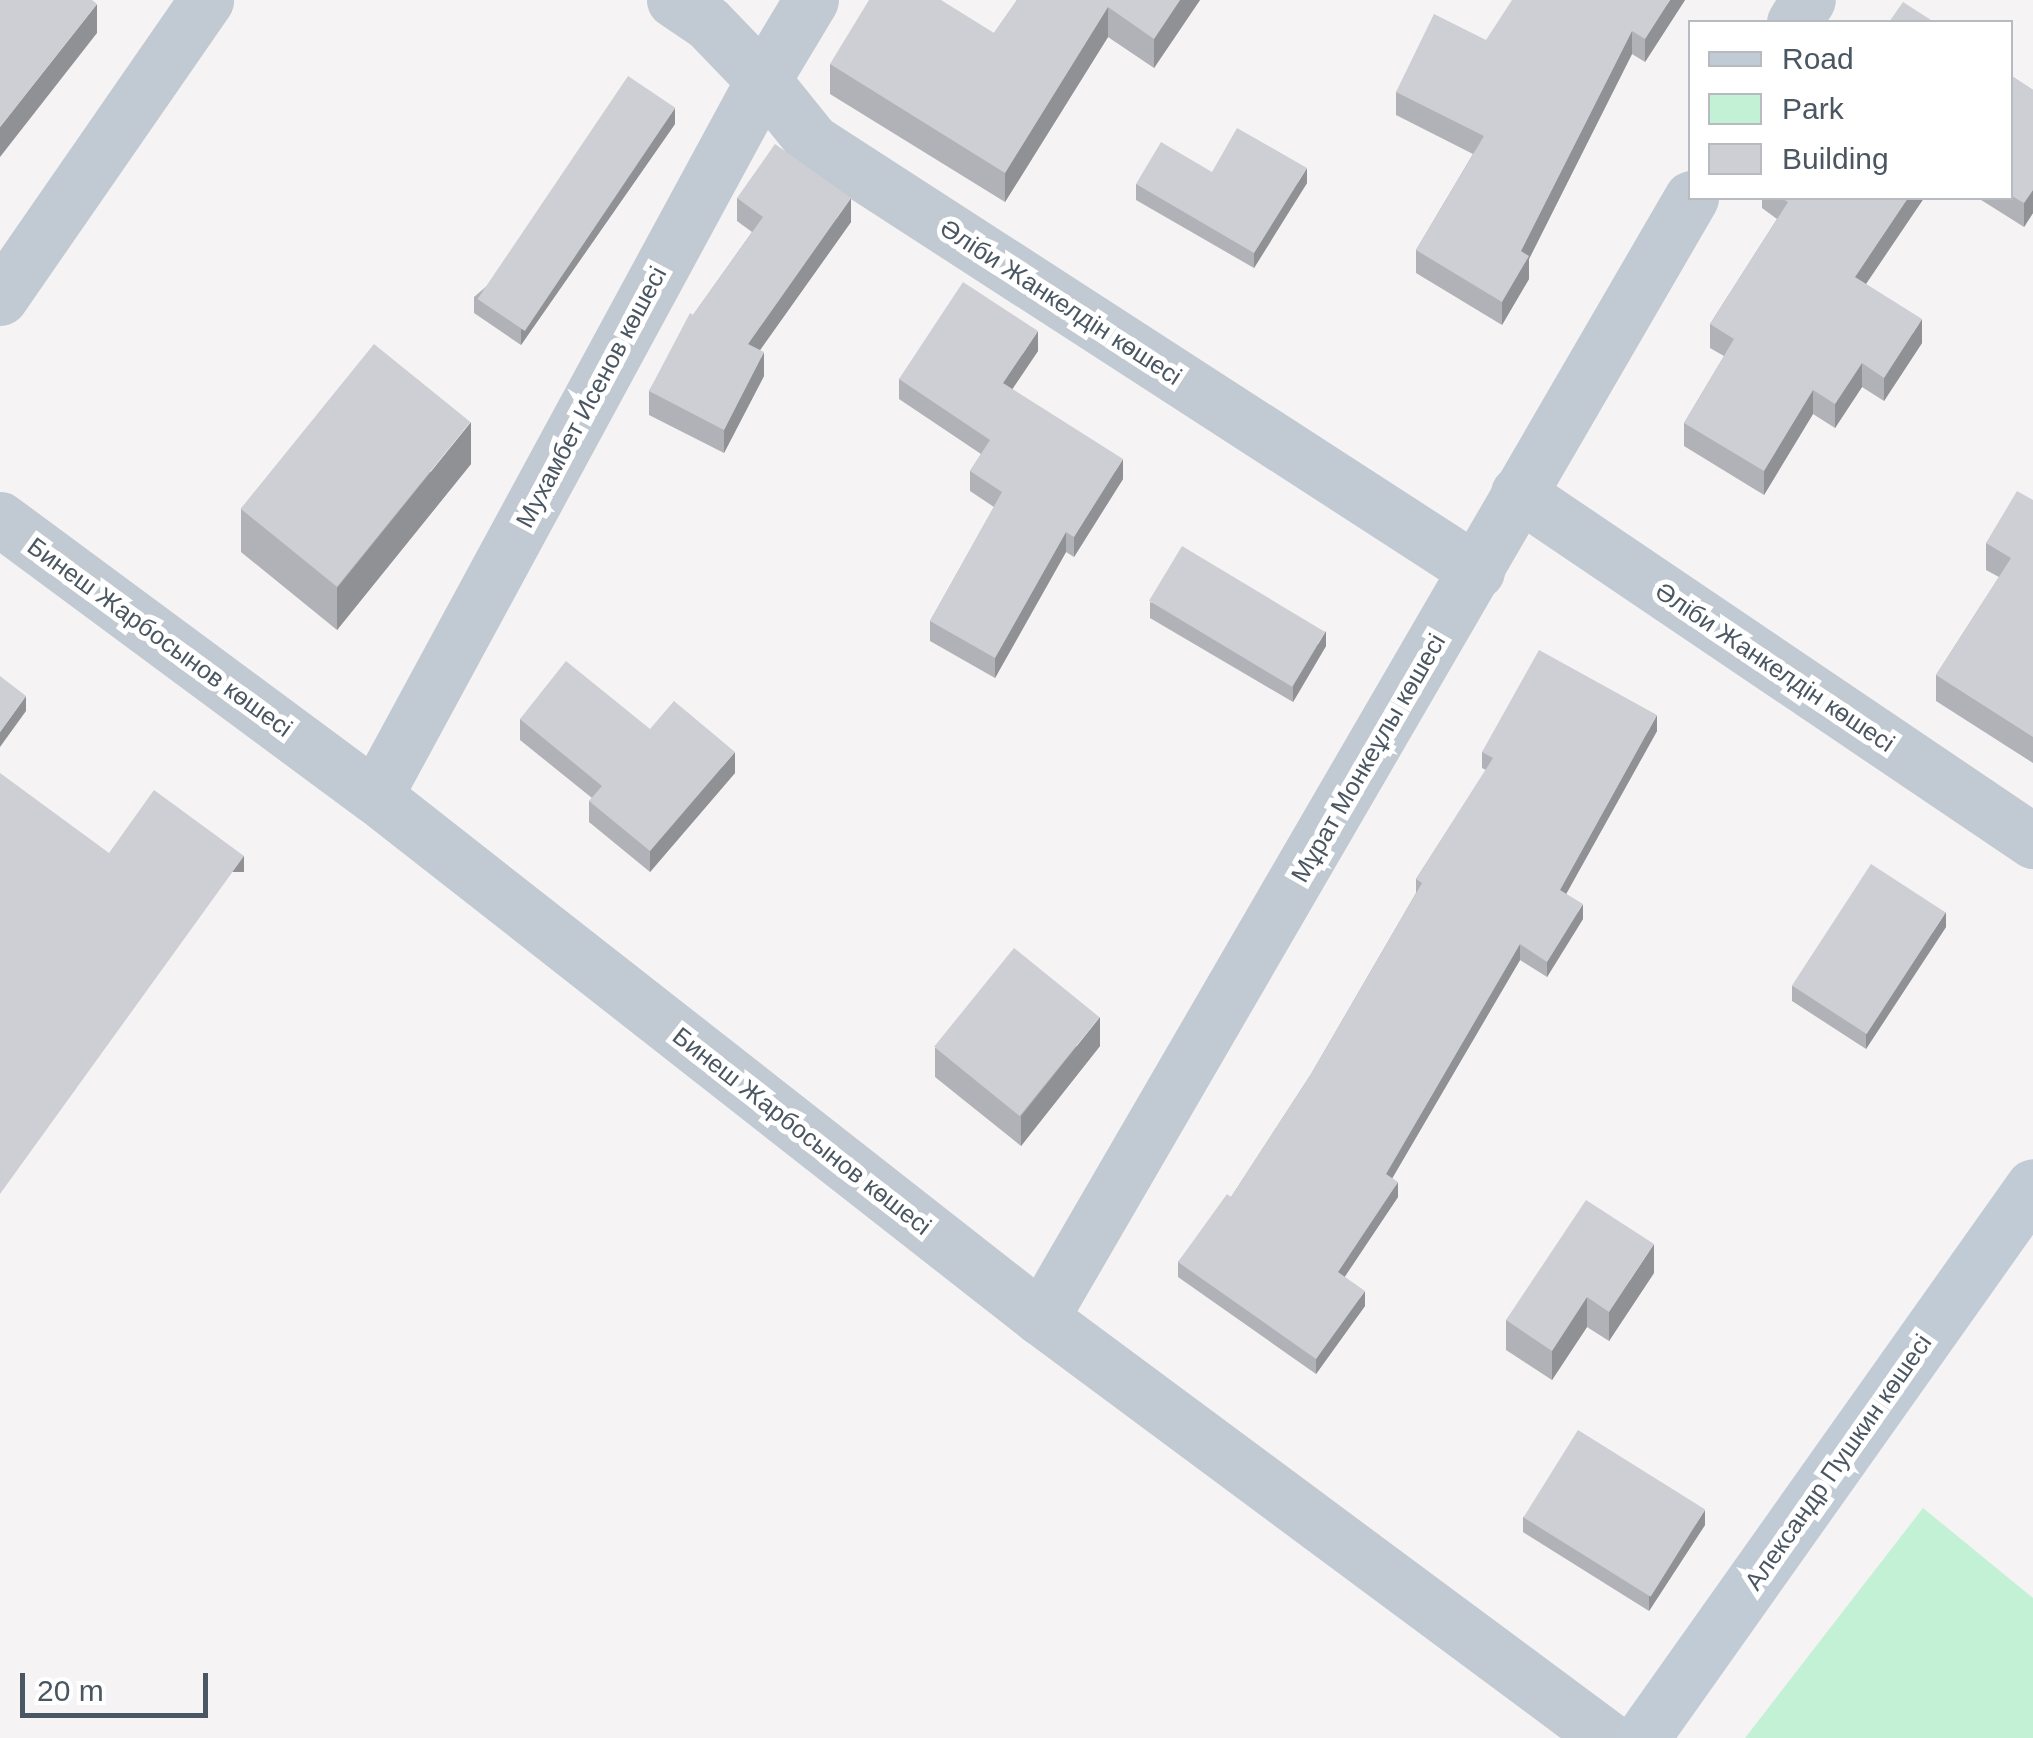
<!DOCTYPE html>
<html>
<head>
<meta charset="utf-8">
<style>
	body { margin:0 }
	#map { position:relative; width:2033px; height:1738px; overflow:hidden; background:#f5f3f3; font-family:Helvetica,sans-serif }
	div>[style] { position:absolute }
	.green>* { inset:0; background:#c3f1d5 }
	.street>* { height:55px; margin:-27.5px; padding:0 27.5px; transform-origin:27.5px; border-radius:27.5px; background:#c1cad2 }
	.secondary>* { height:55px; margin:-27.5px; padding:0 27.5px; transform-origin:27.5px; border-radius:27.5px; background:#c1cbd6 }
	.wall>* { inset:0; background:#b0b2b7 }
	.shaded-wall>* { inset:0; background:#909195; transform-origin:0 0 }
	.building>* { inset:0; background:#cdcfd5; transform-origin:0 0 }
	span { translate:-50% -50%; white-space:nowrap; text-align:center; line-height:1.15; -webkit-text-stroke:10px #fff; paint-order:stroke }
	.street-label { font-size:25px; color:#4a5661 }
	.legend { position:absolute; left:1688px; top:20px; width:325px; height:180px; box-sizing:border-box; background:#fff; border:2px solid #b7bbc0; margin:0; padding:12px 18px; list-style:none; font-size:30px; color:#4a5661 }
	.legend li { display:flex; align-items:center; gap:20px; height:50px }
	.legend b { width:50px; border:2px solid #b7bbc0 }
	.scale { position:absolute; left:20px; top:1673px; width:188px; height:45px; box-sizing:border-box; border:5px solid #4a5661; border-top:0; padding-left:12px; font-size:30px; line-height:35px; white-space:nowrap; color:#4a5661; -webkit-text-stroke:8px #fff; paint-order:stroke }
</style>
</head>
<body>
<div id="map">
	<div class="green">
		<div style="clip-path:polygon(1923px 1508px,2033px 1598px,2033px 1738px,1745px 1738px)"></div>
	</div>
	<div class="street">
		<div style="left:674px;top:0;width:41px;rotate:34.1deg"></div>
		<div style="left:708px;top:23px;width:79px;rotate:46deg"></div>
		<div style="left:763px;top:80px;width:78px;rotate:51.2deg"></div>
		<div style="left:812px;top:141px;width:792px;rotate:32.89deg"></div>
		<div style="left:1794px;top:22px;width:26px;rotate:-58deg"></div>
		<div style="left:0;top:298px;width:362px;rotate:-55.3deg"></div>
		<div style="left:1518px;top:493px;width:622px;rotate:34.05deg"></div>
		<div style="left:0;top:519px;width:466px;rotate:36.5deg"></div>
		<div style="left:375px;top:796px;width:846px;rotate:38.09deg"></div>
		<div style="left:1041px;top:1318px;width:705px;rotate:36.58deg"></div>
		<div style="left:375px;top:796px;width:814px;rotate:-61.55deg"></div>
		<div style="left:763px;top:80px;width:93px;rotate:-59deg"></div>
		<div style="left:1041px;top:1318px;width:1295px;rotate:-59.87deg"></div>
	</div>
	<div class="secondary">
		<div style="left:1642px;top:1738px;width:676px;rotate:-54.69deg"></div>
	</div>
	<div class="wall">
		<div style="clip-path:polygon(1017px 0,1200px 0,1154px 68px,1108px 37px,1005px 202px,830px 94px,830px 64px,994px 33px)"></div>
		<div style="clip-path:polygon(1685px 0,1645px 62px,1632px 54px,1529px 259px,1529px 279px,1502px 325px,1416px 273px,1416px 250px,1473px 154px,1396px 115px,1396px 92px,1486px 40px)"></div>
		<div style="clip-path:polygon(2010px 75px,2033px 90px,2033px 213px,2024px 227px,1978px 198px,2010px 198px)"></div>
		<div style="clip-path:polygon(675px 124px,521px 345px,474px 313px,474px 297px)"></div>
		<div style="clip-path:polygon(1307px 183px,1254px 268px,1136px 200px,1136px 184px)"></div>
		<div style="clip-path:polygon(737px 198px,851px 222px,760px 350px,764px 376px,724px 453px,649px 415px,649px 391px,693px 315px,752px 232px,737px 221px)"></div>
		<div style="clip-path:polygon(1762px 198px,1924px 198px,1866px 284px,1922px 343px,1884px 401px,1862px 387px,1835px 428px,1813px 414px,1764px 495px,1684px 446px,1684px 423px,1724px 356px,1710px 348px,1710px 324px,1777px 219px,1762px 208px)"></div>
		<div style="clip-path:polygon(1038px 351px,1012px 389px,1123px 479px,1074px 557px,1066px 552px,995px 678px,930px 641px,930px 621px,994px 507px,970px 491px,970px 471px,981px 454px,899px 399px,899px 379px)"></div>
		<div style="clip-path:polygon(471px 464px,337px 630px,241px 552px,241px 509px)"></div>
		<div style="clip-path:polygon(2033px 500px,2033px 763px,1936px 701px,1936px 675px,1999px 577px,1986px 570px,1986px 543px)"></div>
		<div style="clip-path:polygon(1150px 602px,1326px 646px,1293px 702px,1150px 618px)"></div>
		<div style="clip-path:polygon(520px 719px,650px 729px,735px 773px,650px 872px,589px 822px,589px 801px,592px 798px,520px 740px)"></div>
		<div style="clip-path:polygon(1657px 731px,1566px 894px,1583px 919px,1547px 977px,1520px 960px,1392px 1178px,1398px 1197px,1344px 1277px,1365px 1306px,1316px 1374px,1178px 1277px,1178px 1262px,1231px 1197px,1311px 1074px,1416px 893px,1416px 879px,1486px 770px,1482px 768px,1482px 752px)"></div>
		<div style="clip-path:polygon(1946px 927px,1866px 1049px,1792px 1001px,1792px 986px)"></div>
		<div style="clip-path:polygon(1100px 1046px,1021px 1146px,935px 1077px,935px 1048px)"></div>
		<div style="clip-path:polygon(1654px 1273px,1609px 1341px,1587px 1327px,1552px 1380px,1506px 1350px,1506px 1320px)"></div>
		<div style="clip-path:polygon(1523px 1517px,1705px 1525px,1649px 1611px,1523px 1532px)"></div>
	</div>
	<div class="shaded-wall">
		<div style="clip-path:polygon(1180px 0,1200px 0,1154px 68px,1154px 39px)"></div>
		<div style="clip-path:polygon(1670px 0,1685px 0,1645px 62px,1645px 39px)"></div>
		<div style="clip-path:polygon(97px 4px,97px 33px,0 157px,0 127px)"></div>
		<div style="clip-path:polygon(1108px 7px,1108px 37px,1005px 202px,1005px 173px)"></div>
		<div style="clip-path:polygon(1632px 31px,1632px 54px,1529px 259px,1529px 279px,1502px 325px,1502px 302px,1521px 251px)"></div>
		<div style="clip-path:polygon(675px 108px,675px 124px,521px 345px,521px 330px)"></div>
		<div style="clip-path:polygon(1307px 168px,1307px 183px,1254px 268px,1254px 253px)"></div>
		<div style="clip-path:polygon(2033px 190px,2033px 213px,2024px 227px,2024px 203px)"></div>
		<div style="clip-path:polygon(851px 198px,851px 222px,748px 367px,748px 344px)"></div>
		<div style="clip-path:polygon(1908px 198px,1924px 198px,1855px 300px,1855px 277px)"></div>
		<div style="clip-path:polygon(1922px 319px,1922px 343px,1884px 401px,1884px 378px)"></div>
		<div style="clip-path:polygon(1038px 331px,1038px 351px,1003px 403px,1003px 383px)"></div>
		<div style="clip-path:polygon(764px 352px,764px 376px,724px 453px,724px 430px)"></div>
		<div style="clip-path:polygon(1862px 363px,1862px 387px,1835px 428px,1835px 404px)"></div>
		<div style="clip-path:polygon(1813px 390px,1813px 414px,1764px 495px,1764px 471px)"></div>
		<div style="clip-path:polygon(471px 422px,471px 464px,337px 630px,337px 588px)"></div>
		<div style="clip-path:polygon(1123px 459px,1123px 479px,1074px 557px,1074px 537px)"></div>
		<div style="clip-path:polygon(1066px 532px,1066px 552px,995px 678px,995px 658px)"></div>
		<div style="clip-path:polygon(1326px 631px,1326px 646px,1293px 702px,1293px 686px)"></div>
		<div style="clip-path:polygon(26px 696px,26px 711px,0 747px,0 732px)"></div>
		<div style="clip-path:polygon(1657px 715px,1657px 731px,1560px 905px,1560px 890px)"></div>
		<div style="clip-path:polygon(735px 752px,735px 773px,650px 872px,650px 851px)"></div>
		<div style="left:244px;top:856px;width:16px;height:417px;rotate:90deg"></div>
		<div style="clip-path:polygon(1583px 904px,1583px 919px,1547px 977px,1547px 962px)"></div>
		<div style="clip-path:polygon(1946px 912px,1946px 927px,1866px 1049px,1866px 1034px)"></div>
		<div style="clip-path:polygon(1520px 944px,1520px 960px,1386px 1189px,1386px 1174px)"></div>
		<div style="clip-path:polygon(1100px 1017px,1100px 1046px,1021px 1146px,1021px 1116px)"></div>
		<div style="clip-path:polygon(1398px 1182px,1398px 1197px,1338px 1287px,1338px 1272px)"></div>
		<div style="clip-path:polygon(1654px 1244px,1654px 1273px,1609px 1341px,1609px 1312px)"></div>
		<div style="clip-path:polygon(1365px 1291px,1365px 1306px,1316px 1374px,1316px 1359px)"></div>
		<div style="clip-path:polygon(1587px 1297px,1587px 1327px,1552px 1380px,1552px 1351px)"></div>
		<div style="clip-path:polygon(1705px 1510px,1705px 1525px,1649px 1611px,1649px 1596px)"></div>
	</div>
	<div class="building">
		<div style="clip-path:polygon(0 0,92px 0,97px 4px,0 127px)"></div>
		<div style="clip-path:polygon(869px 0,941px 0,994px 33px,1017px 0,1180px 0,1154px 39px,1108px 7px,1005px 173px,830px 64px)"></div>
		<div style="clip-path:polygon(1512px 0,1670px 0,1645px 39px,1632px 31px,1521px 251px,1529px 256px,1502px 302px,1416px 250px,1484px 136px,1396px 92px,1434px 14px,1486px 40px)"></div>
		<div style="clip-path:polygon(1903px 2px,1934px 22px,1889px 22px)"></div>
		<div style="clip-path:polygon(2010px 75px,2033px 90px,2033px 190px,2024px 203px,2010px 195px)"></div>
		<div style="left:628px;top:76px;width:57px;height:269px;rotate:34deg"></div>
		<div style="clip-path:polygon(1237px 128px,1307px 168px,1254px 253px,1136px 184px,1161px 142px,1212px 172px)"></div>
		<div style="clip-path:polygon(775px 144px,851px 198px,748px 344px,764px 352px,724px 430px,649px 391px,690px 313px,693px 315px,763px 217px,737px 198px)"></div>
		<div style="clip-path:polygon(1781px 198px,1908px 198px,1855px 277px,1922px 319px,1884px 378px,1862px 363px,1835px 404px,1813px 390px,1764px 471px,1684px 423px,1734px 339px,1710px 324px,1788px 202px)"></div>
		<div style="clip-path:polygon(963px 282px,1038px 331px,1003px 383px,1123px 459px,1074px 537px,1066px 532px,995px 658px,930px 621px,1002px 492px,970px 471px,990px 440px,899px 379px)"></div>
		<div style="left:374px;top:344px;width:124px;height:212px;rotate:39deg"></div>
		<div style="clip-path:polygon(2017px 491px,2033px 500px,2033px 737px,1936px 675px,2011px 558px,1986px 543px)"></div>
		<div style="left:1182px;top:546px;width:167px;height:64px;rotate:31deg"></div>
		<div style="clip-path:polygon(1539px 650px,1657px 715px,1560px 890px,1583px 904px,1547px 962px,1520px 944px,1386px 1174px,1398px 1182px,1338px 1272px,1365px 1291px,1316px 1359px,1178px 1262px,1227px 1194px,1231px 1197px,1311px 1074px,1422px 883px,1416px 879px,1493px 758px,1482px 752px)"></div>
		<div style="clip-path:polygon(566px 661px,650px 729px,674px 701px,735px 752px,650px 851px,589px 801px,602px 786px,520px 719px)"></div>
		<div style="clip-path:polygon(0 676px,26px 696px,0 732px)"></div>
		<div style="clip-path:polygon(0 773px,109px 853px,154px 790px,244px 856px,0 1194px)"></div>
		<div style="left:1871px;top:864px;width:89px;height:145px;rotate:33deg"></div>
		<div style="left:1014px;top:948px;width:110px;height:127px;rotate:39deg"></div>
		<div style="clip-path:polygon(1586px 1200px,1654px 1244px,1609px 1312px,1587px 1297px,1552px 1351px,1506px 1320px)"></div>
		<div style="left:1578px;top:1430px;width:150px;height:103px;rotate:32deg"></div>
	</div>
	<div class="street-label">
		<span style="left:1061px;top:302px;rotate:33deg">Әліби Жанкелдін көшесі</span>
		<span style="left:591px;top:397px;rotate:-62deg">Мухамбет Исенов көшесі</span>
		<span style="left:160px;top:637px;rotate:36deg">Бинеш Жарбосынов көшесі</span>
		<span style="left:1775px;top:667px;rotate:34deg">Әліби Жанкелдін көшесі</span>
		<span style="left:1368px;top:758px;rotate:-60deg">Мұрат Монкеұлы көшесі</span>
		<span style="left:802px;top:1131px;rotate:38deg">Бинеш Жарбосынов көшесі</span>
		<span style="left:1838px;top:1462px;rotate:-55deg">Александр Пушкин көшесі</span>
	</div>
	<ul class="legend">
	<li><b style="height:12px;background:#c1cbd6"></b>Road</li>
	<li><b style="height:28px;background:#c3f1d5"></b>Park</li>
	<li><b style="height:28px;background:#cdcfd5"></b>Building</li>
	</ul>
	<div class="scale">20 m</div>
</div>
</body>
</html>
